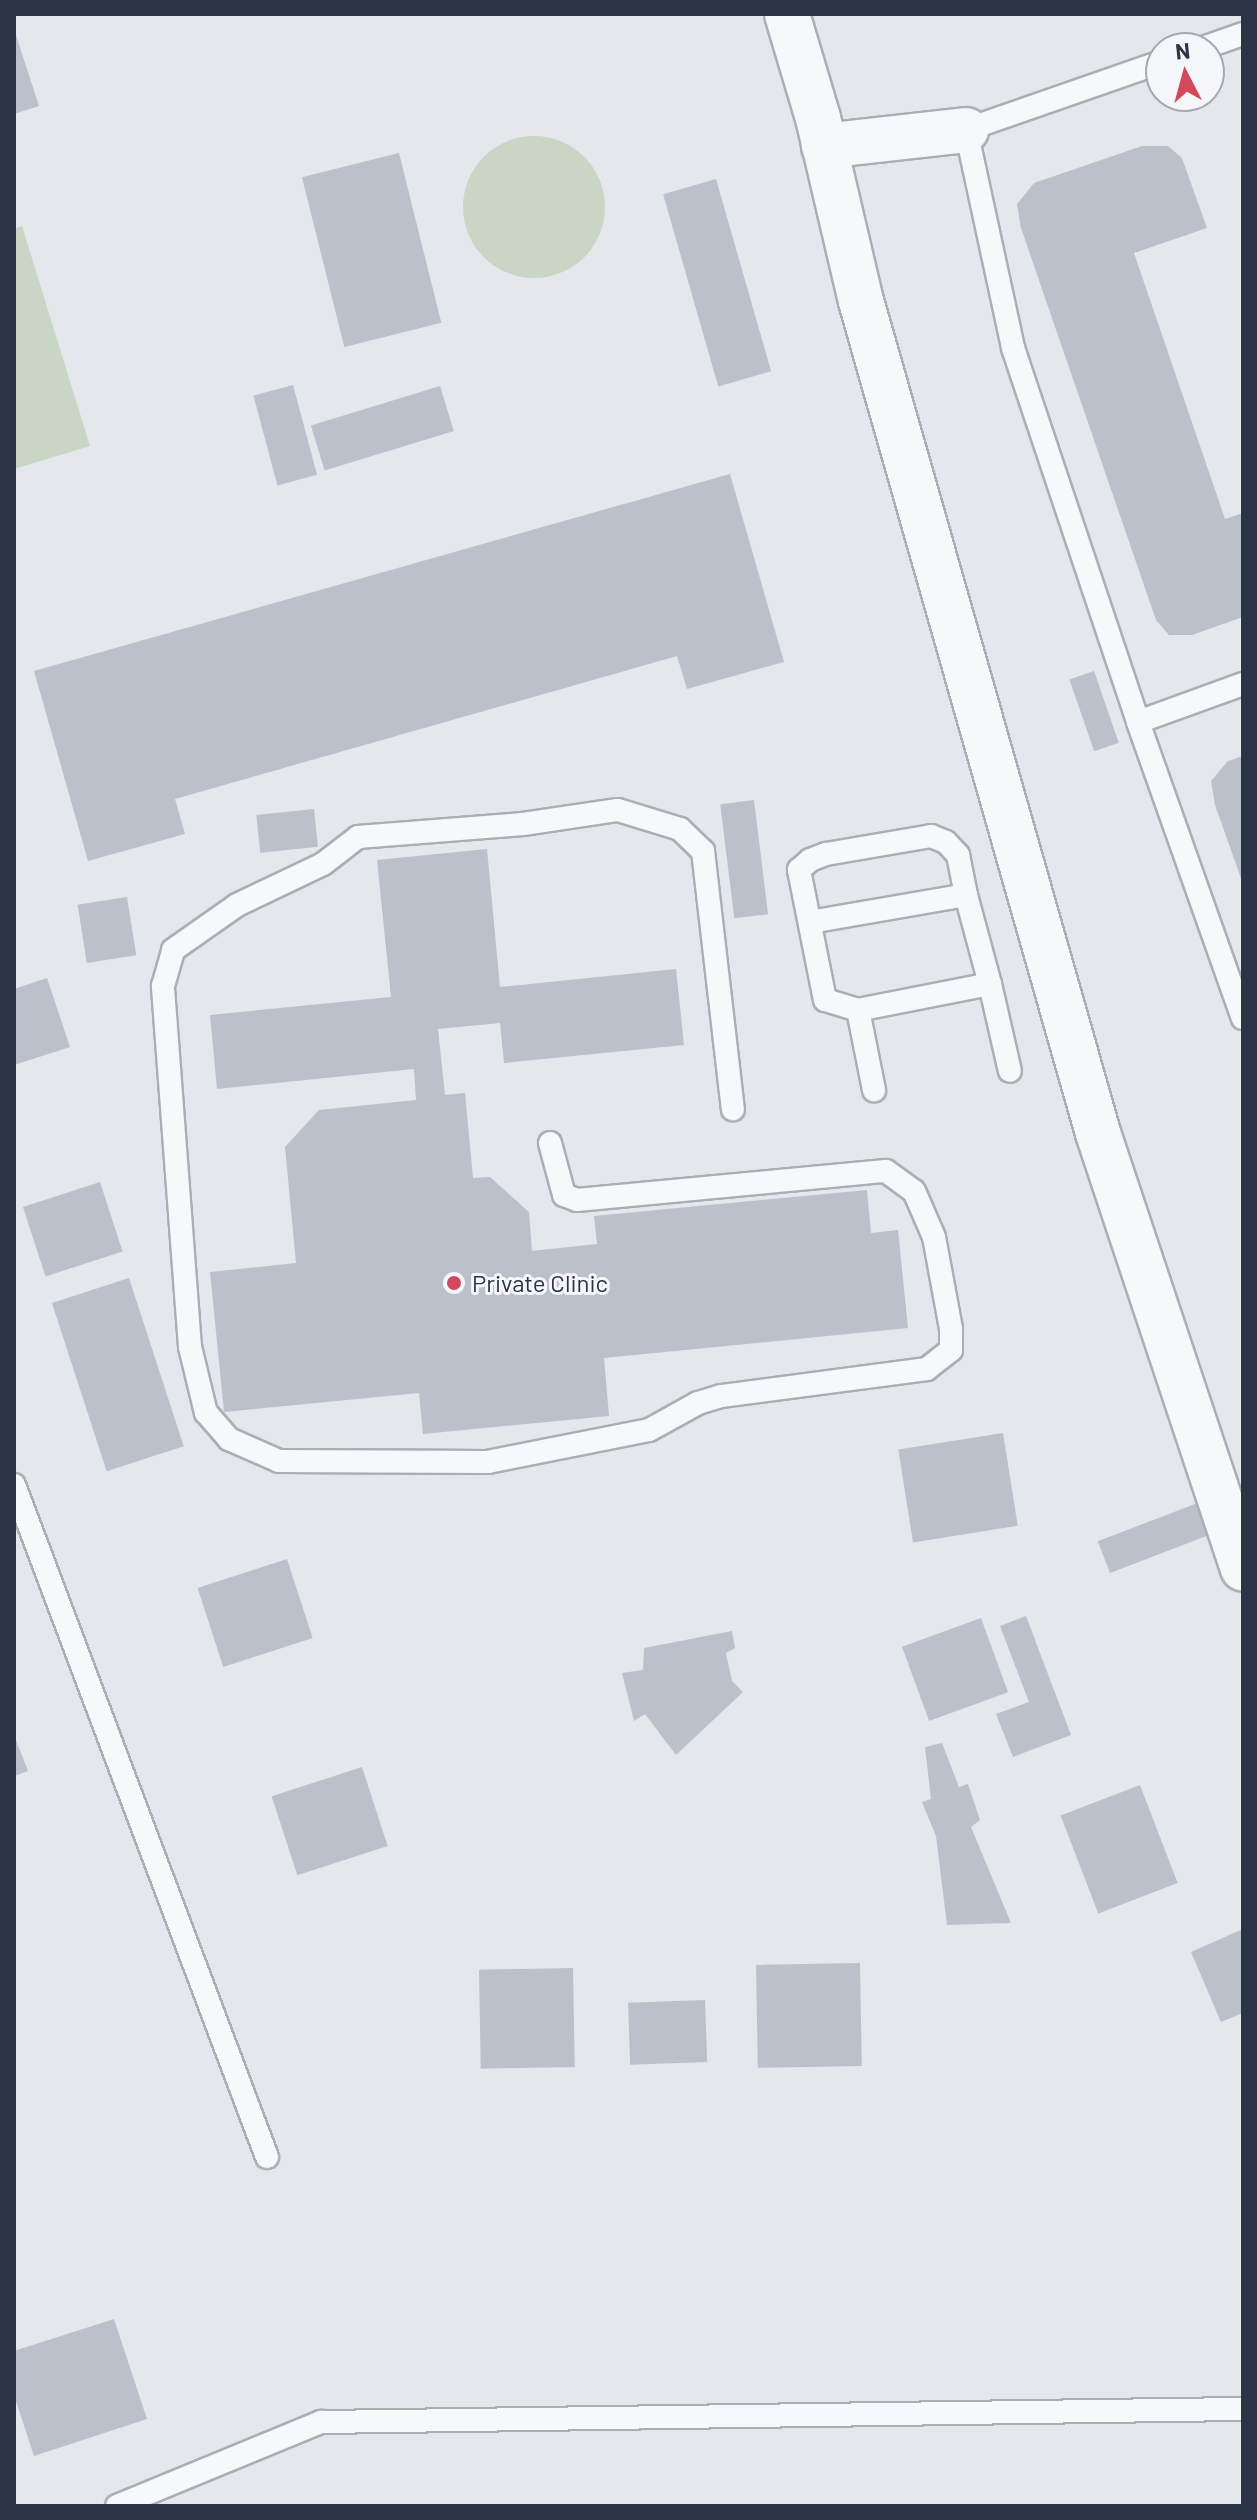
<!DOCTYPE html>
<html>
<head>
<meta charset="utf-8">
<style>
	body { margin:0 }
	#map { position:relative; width:1257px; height:2520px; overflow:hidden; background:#e4e7ec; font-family:Barlow,sans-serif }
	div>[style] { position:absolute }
	.green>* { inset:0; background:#c9d6c5 }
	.round { border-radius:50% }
	.building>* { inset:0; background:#bbc0ca; transform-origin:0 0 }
	.roads { filter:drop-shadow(2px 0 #a9aeb7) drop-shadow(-2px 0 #a9aeb7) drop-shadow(0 2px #a9aeb7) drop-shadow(0 -2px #a9aeb7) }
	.service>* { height:22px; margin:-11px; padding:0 11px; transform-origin:11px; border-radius:11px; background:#f7f8fa }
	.minor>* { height:44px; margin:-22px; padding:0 22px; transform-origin:22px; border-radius:22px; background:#f7f8fa }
	.dots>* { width:22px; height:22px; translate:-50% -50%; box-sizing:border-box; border:4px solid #f4f6f9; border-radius:50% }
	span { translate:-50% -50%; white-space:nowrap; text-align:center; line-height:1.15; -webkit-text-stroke:6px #f4f6f9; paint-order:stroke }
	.poi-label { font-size:24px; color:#2b3445 }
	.left { translate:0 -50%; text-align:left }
	.frame { position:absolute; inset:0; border:16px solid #2b3445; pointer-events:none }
	.north { position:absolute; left:1145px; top:32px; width:80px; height:80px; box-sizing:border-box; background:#f4f6f9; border:2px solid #a4a8b1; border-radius:50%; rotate:354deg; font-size:22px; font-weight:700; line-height:32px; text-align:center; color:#2b3445 }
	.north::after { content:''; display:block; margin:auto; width:28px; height:36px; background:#d1495b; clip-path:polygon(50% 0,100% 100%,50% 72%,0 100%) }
</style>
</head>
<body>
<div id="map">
	<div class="green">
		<div class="round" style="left:463px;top:136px;width:142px;height:142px"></div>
		<div style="clip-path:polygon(22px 226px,90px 446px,14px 469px,14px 229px)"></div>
	</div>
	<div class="building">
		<div style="clip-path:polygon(14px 29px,39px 106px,14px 114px)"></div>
		<div style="clip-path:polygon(1142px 146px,1168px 146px,1182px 158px,1207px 228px,1134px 253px,1225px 519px,1243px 513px,1243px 617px,1192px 635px,1169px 635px,1156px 620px,1021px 228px,1017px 204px,1034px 183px)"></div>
		<div style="left:399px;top:153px;width:175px;height:100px;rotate:76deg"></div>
		<div style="left:716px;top:179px;width:200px;height:55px;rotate:74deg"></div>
		<div style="left:293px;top:385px;width:93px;height:41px;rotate:75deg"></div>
		<div style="left:440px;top:386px;width:47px;height:135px;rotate:73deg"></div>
		<div style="clip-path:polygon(730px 474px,784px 662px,687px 689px,677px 656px,175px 799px,185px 834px,88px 861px,34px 671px)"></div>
		<div style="left:1094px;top:671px;width:76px;height:26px;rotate:71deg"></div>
		<div style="clip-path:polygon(1243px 756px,1243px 884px,1215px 805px,1211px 781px,1228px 761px)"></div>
		<div style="left:754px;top:800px;width:115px;height:34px;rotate:83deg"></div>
		<div style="left:314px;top:809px;width:38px;height:58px;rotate:84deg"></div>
		<div style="clip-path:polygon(487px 849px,500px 987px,676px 969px,684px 1045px,504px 1063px,500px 1023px,438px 1029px,445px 1095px,465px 1093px,473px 1178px,490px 1177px,529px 1212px,532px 1251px,597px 1244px,594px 1216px,867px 1190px,871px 1233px,898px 1230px,908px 1328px,604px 1358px,609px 1416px,423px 1434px,419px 1393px,224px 1412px,210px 1272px,296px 1263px,285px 1147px,319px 1110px,416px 1100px,414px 1069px,217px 1089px,210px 1015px,391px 997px,377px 860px)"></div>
		<div style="left:127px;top:897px;width:59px;height:50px;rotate:81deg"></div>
		<div style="clip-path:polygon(47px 978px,70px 1047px,14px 1065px,14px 989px)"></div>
		<div style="left:100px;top:1182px;width:73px;height:81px;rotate:72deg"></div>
		<div style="left:129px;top:1278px;width:177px;height:81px;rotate:72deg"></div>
		<div style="left:1003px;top:1433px;width:94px;height:106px;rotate:81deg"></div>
		<div style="left:1208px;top:1499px;width:34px;height:118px;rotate:69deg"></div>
		<div style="left:287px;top:1559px;width:83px;height:94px;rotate:72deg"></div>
		<div style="clip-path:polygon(1026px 1616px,1071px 1735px,1013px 1757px,996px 1714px,1029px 1702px,1000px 1626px)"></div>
		<div style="left:981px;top:1618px;width:79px;height:84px;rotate:70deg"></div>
		<div style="clip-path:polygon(732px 1631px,735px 1648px,726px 1653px,732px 1681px,743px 1692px,676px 1755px,645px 1714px,634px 1721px,622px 1673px,643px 1670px,644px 1648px)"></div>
		<div style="clip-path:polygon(14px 1735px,28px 1771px,14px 1776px)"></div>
		<div style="clip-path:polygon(942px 1743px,959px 1787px,968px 1784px,980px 1820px,971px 1827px,1011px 1923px,947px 1925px,936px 1836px,922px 1802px,931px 1799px,925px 1747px)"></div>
		<div style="left:362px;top:1767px;width:83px;height:95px;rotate:72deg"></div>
		<div style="left:1140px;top:1785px;width:105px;height:85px;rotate:69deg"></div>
		<div style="clip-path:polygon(1243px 1929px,1243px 2013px,1221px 2022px,1191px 1952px)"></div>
		<div style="left:860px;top:1963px;width:103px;height:104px;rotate:89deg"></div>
		<div style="left:573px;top:1968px;width:99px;height:94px;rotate:89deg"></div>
		<div style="left:705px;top:2000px;width:62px;height:77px;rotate:88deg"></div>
		<div style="clip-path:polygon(114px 2319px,147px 2419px,34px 2456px,14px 2395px,14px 2351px)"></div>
	</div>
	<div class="roads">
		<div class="service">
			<div style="left:1203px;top:48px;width:42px;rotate:-19.3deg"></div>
			<div style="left:1161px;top:62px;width:207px;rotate:160.8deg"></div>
			<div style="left:966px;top:130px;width:223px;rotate:77.8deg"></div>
			<div style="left:1013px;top:348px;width:394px;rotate:71.5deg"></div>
			<div style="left:1138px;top:722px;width:314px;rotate:70.5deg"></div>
			<div style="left:1138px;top:722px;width:112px;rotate:-19.9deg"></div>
			<div style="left:810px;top:922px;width:158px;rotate:-9.8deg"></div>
			<div style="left:990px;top:984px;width:135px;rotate:168.9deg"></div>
			<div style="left:858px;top:1010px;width:34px;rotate:-163deg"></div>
			<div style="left:825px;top:1000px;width:133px;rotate:-101.3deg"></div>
			<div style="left:799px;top:870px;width:15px;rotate:-42deg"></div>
			<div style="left:810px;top:860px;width:17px;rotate:-21deg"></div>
			<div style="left:826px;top:854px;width:107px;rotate:-9.7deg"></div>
			<div style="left:931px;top:836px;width:16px;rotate:22deg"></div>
			<div style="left:946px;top:842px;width:18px;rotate:47deg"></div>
			<div style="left:958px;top:855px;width:41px;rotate:78.7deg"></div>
			<div style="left:966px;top:895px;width:92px;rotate:74.9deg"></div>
			<div style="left:990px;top:984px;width:89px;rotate:77.1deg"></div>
			<div style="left:858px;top:1010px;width:82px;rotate:78.7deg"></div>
			<div style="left:550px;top:1143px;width:54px;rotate:74.9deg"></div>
			<div style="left:564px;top:1195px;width:14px;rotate:21deg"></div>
			<div style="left:577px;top:1200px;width:310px;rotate:-5.4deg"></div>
			<div style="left:886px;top:1171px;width:34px;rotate:36deg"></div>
			<div style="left:914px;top:1191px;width:50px;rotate:66.5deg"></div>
			<div style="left:934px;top:1237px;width:94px;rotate:79.5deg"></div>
			<div style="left:951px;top:1329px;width:21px;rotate:90deg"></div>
			<div style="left:951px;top:1350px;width:31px;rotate:142deg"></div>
			<div style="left:927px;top:1369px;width:208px;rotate:172.5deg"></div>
			<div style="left:721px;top:1396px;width:24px;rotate:163deg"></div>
			<div style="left:698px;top:1403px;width:56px;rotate:151.1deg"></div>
			<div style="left:649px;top:1430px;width:164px;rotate:168.8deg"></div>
			<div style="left:488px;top:1462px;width:209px;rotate:-179.7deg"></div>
			<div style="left:279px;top:1461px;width:55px;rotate:-156.3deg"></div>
			<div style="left:229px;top:1439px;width:35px;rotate:-131deg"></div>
			<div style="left:206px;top:1413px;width:68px;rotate:-103.6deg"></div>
			<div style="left:190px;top:1347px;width:362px;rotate:-94.3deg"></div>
			<div style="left:163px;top:986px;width:37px;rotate:-74deg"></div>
			<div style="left:173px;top:950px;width:78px;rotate:-35.1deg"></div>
			<div style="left:237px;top:905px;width:95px;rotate:-25.5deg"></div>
			<div style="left:323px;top:864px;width:44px;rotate:-37.6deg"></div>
			<div style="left:358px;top:837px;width:166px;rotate:-4.5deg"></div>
			<div style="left:523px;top:824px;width:96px;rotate:-8.4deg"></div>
			<div style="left:618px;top:810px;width:65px;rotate:17deg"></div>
			<div style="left:680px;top:829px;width:32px;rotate:44deg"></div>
			<div style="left:703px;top:851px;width:260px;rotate:83.4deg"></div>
			<div style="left:14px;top:1485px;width:718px;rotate:69.37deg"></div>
			<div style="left:117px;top:2506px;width:221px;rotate:-22.4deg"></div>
			<div style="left:321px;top:2422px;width:922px;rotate:-0.81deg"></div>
		</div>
		<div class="minor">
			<div style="left:787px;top:14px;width:109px;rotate:73.4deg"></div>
			<div style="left:818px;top:118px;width:188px;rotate:76.8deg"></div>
			<div style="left:861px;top:301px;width:865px;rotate:74.1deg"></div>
			<div style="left:1098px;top:1133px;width:459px;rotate:71.6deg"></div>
			<div style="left:824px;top:146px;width:143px;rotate:-6.4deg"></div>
		</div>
	</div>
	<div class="dots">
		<div style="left:454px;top:1283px;background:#d1495b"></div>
	</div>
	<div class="poi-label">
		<span class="left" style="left:472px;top:1283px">Private Clinic</span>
	</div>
	<div class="frame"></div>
	<div class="north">N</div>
</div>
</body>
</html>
